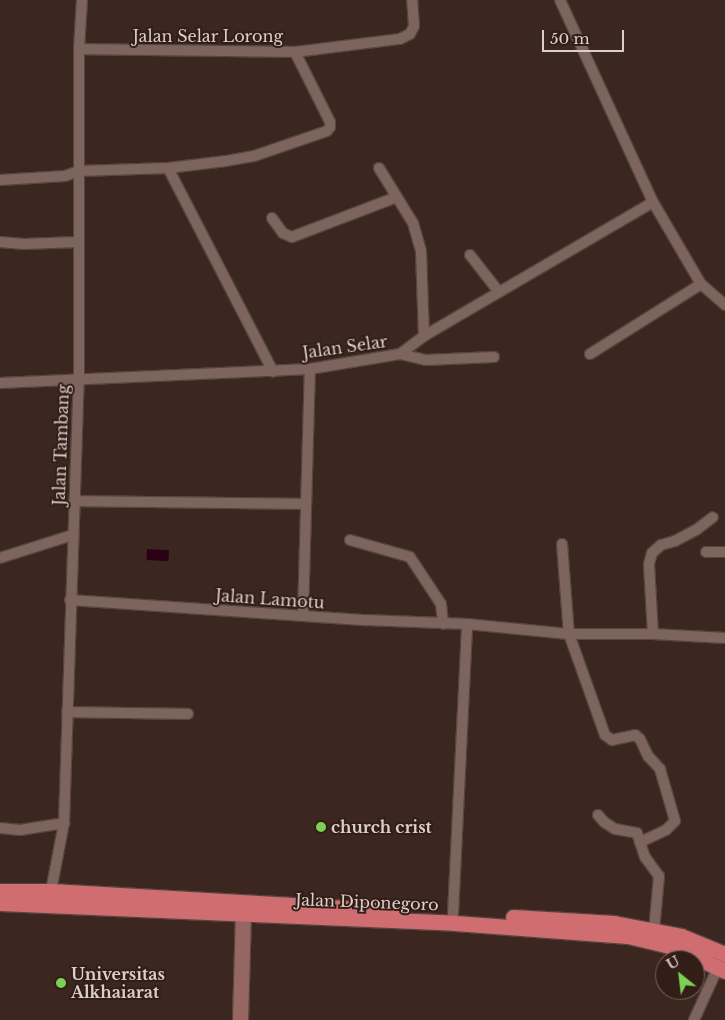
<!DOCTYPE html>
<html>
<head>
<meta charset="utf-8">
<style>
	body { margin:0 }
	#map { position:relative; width:725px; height:1020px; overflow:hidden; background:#3c2720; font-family:"Libre Baskerville",serif }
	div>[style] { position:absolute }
	.water>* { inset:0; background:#2b0213; transform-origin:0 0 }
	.roads { filter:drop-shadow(1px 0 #574540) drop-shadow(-1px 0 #574540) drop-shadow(0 1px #574540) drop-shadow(0 -1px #574540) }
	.street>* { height:10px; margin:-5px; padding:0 5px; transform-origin:5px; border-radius:5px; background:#7d645c }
	.secondary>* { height:15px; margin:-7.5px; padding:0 7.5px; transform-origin:7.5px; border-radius:7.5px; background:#966762 }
	.highway>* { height:15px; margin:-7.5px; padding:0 7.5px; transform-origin:7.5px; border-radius:7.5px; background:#cf6d70 }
	.dots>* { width:14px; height:14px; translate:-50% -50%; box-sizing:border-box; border:2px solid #321e17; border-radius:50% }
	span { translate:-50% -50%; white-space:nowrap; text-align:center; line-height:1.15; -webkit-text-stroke:4px #321e17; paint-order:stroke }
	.street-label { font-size:16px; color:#dcceca }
	.poi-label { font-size:16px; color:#dcceca; font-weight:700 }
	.left { translate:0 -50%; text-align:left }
	.north { position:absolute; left:655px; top:950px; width:50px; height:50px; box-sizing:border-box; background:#321e17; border:1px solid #76645f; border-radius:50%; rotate:331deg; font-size:14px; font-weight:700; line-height:20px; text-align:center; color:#dcceca }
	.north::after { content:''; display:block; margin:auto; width:18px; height:22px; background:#7bd155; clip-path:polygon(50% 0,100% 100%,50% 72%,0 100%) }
	.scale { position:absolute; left:542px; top:30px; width:82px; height:22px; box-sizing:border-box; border:2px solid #dcceca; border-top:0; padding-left:6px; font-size:15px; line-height:18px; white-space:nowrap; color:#dcceca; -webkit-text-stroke:4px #321e17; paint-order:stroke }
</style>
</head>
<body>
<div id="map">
	<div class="water">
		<div style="left:147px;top:549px;width:22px;height:11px;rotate:3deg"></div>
	</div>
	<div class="roads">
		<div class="street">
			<div style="left:560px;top:0;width:222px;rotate:65.3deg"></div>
			<div style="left:653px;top:202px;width:95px;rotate:59.7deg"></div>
			<div style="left:701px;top:284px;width:32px;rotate:41deg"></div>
			<div style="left:79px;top:49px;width:216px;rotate:0.8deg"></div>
			<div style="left:295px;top:52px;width:78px;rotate:63.4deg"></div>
			<div style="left:330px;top:122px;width:5px;rotate:90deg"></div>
			<div style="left:330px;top:127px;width:5px;rotate:127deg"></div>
			<div style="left:327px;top:131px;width:77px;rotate:161.1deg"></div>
			<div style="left:254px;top:156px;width:28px;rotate:170deg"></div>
			<div style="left:226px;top:161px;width:58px;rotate:173.1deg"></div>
			<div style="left:295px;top:52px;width:106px;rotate:-7.1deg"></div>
			<div style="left:400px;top:39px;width:11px;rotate:-27deg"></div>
			<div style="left:410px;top:34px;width:9px;rotate:-63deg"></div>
			<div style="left:414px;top:26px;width:26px;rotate:-94deg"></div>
			<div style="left:379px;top:168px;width:65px;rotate:58.3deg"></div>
			<div style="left:413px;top:223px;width:29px;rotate:74deg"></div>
			<div style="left:421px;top:251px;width:85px;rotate:88deg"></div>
			<div style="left:0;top:180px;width:65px;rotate:-3.5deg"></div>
			<div style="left:65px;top:176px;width:15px;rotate:-20deg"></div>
			<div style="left:79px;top:171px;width:89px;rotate:-1.9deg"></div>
			<div style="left:168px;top:168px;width:229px;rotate:62.7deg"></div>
			<div style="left:272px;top:218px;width:19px;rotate:54deg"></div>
			<div style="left:283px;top:233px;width:10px;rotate:24deg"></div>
			<div style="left:292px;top:237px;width:112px;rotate:-20.9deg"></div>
			<div style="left:0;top:242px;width:24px;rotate:5deg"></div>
			<div style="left:24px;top:244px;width:54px;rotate:-2.1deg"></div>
			<div style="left:470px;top:255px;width:47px;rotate:51.9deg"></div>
			<div style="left:400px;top:354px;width:27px;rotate:13deg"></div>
			<div style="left:426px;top:360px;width:68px;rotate:-2.5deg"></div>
			<div style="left:590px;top:354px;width:131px;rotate:-32.2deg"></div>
			<div style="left:0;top:383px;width:310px;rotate:-2.6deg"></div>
			<div style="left:310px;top:369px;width:91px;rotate:-9.5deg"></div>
			<div style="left:400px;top:354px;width:30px;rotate:-37deg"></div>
			<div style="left:424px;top:336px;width:265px;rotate:-30.3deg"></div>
			<div style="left:74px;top:501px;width:232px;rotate:0.7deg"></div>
			<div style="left:350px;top:540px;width:62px;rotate:15.8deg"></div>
			<div style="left:410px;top:557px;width:56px;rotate:56.6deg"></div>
			<div style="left:441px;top:604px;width:20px;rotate:84deg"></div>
			<div style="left:562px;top:544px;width:90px;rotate:85.6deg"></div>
			<div style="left:569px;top:634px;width:107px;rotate:70.4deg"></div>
			<div style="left:605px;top:735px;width:9px;rotate:36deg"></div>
			<div style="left:612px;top:740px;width:24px;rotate:-12deg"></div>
			<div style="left:635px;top:735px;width:6px;rotate:39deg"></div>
			<div style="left:640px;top:739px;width:19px;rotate:65deg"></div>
			<div style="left:648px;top:756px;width:18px;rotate:47deg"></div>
			<div style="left:660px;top:769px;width:54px;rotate:73.9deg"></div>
			<div style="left:675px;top:821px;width:13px;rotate:135deg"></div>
			<div style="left:666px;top:830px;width:29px;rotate:155deg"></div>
			<div style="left:640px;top:842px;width:16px;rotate:72deg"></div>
			<div style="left:645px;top:857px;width:24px;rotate:54deg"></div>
			<div style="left:659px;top:876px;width:55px;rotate:95.2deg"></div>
			<div style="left:706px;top:552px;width:19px"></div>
			<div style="left:0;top:558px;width:77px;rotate:-17.5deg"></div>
			<div style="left:70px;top:600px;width:297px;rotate:3.9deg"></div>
			<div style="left:366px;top:620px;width:101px;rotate:2.3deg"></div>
			<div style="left:467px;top:624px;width:102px;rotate:5.6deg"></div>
			<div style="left:569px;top:634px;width:84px"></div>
			<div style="left:653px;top:634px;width:72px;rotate:3.2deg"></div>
			<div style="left:303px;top:616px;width:247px;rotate:-88.4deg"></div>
			<div style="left:653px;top:634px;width:70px;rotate:-93.3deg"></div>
			<div style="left:649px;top:564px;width:11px;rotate:-75deg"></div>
			<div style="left:652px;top:553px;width:12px;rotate:-42deg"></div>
			<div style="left:661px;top:545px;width:15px;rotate:-16deg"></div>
			<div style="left:675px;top:541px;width:24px;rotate:-28deg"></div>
			<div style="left:696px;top:530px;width:21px;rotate:-37deg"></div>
			<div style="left:67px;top:712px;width:121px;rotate:0.9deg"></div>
			<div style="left:598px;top:815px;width:9px;rotate:49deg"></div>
			<div style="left:604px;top:822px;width:13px;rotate:32deg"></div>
			<div style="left:615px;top:829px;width:22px;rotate:10deg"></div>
			<div style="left:637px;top:833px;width:9px;rotate:72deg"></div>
			<div style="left:0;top:828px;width:20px;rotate:6deg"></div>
			<div style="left:20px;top:830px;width:45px;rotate:-9deg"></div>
			<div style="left:51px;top:891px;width:69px;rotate:-79.2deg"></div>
			<div style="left:64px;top:823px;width:442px;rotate:-88.1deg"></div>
			<div style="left:79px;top:381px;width:332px;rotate:-90deg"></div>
			<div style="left:79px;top:49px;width:49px;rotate:-86.5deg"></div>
			<div style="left:453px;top:914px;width:290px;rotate:-87.2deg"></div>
			<div style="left:694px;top:1020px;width:75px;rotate:-65.5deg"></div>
		</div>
		<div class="secondary">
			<div style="left:240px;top:1020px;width:106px;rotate:-88.4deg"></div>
		</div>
		<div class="highway">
			<div style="left:0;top:891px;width:51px"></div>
			<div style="left:51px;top:891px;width:350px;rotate:3.3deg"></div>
			<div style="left:0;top:903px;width:455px;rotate:2.5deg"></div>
			<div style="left:455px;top:923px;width:173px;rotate:4.3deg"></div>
			<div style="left:628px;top:936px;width:47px;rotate:13.4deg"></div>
			<div style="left:674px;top:947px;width:56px;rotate:25.2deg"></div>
			<div style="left:513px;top:917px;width:101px;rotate:3.4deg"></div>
			<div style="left:614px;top:923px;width:68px;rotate:11deg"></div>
			<div style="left:681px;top:936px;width:48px;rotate:22.2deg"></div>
		</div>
	</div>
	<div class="dots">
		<div style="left:321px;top:827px;background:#7bd155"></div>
		<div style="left:61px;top:983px;background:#7bd155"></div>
	</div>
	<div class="street-label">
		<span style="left:208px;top:36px">Jalan Selar Lorong</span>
		<span style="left:345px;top:347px;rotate:-8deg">Jalan Selar</span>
		<span style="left:61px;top:445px;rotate:-88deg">Jalan Tambang</span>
		<span style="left:270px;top:599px;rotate:4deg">Jalan Lamotu</span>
		<span style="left:367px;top:902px;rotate:2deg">Jalan Diponegoro</span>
	</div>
	<div class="poi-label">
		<span class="left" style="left:331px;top:827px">church crist</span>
		<span class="left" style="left:71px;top:983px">Universitas<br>Alkhaiarat</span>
	</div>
	<div class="north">U</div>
	<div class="scale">50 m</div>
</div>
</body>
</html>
